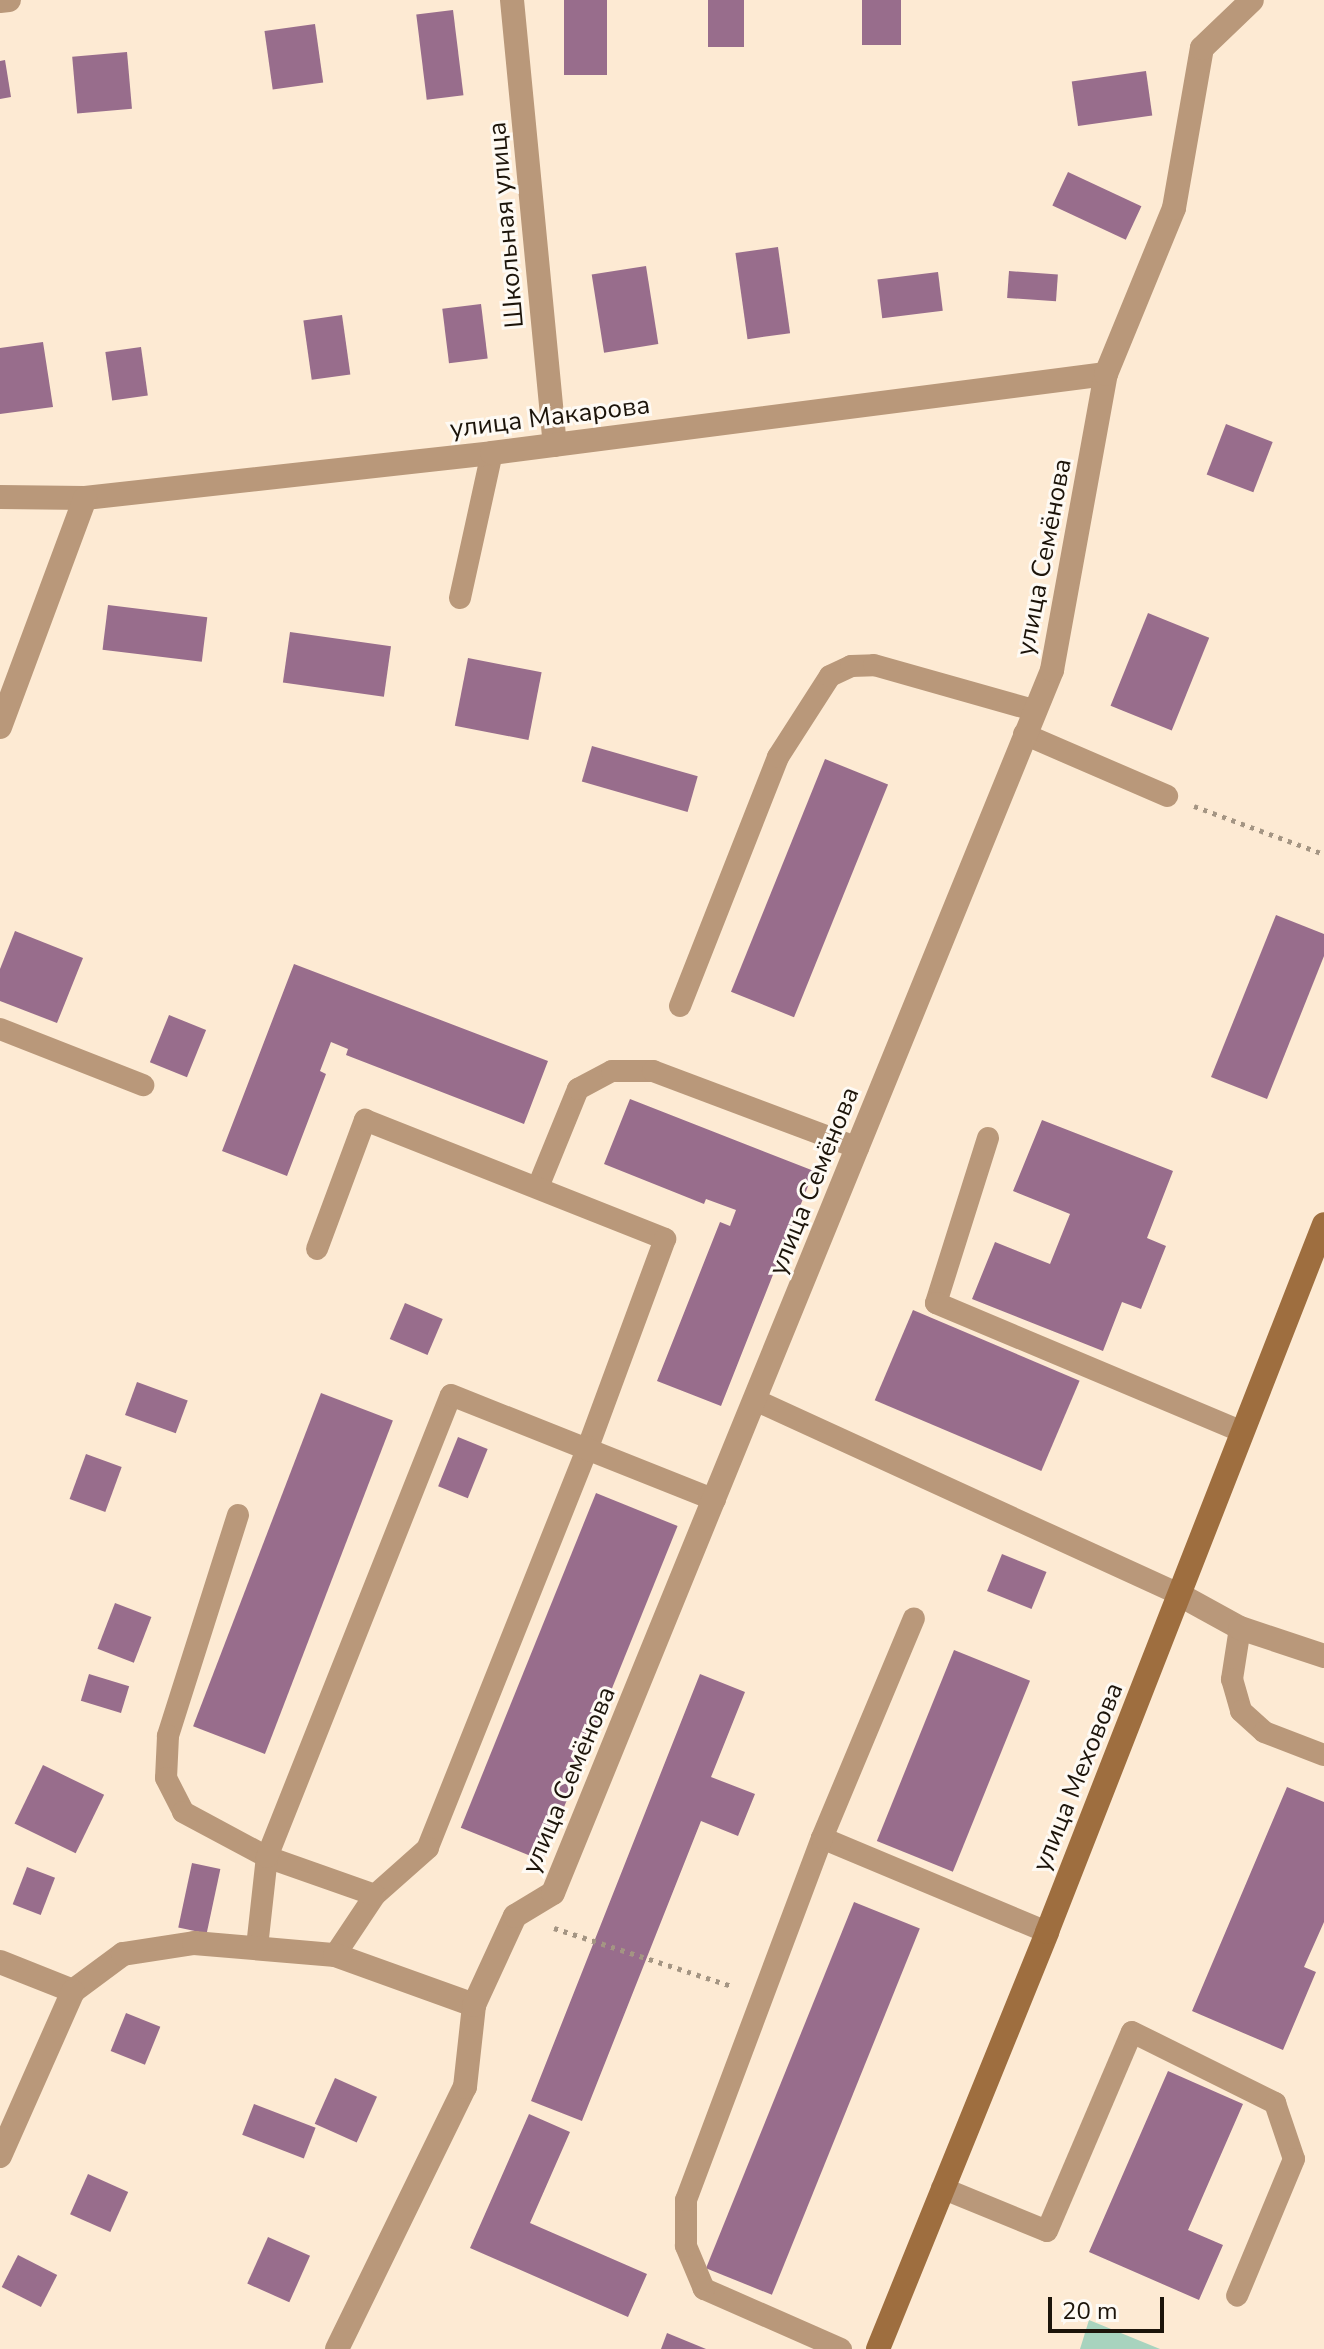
<!DOCTYPE html>
<html>
<head>
<meta charset="utf-8">
<style>
	body { margin:0 }
	#map { position:relative; width:1324px; height:2349px; overflow:hidden; background:#fdead3; font-family:"Nunito Sans",sans-serif }
	div>[style] { position:absolute }
	.green>* { inset:0; background:#a8d3be }
	.building>* { inset:0; background:#986d8c; transform-origin:0 0 }
	.path>* { height:5px; margin-top:-2.5px; transform-origin:0; background:repeating-linear-gradient(90deg,#a49583 0 4px,transparent 0 10px) }
	.lane>* { height:22px; margin:-11px; padding:0 11px; transform-origin:11px; border-radius:11px; background:#b9987a }
	.street>* { height:24px; margin:-12px; padding:0 12px; transform-origin:12px; border-radius:12px; background:#b9987a }
	.secondary>* { height:24px; margin:-12px; padding:0 12px; transform-origin:12px; border-radius:12px; background:#9e6e3f }
	span { translate:-50% -50%; white-space:nowrap; text-align:center; line-height:1.15; -webkit-text-stroke:6px #fefaf4; paint-order:stroke }
	.street-label { font-size:26px; color:#1c140a }
	.scale { position:absolute; left:1048px; top:2297px; width:116px; height:36px; box-sizing:border-box; border:4px solid #1c140a; border-top:0; padding-left:10px; font-size:24px; line-height:28px; white-space:nowrap; color:#1c140a; -webkit-text-stroke:6px #fefaf4; paint-order:stroke }
</style>
</head>
<body>
<div id="map">
	<div class="green">
		<div style="clip-path:polygon(1089px 2320px,1160px 2349px,1080px 2349px)"></div>
	</div>
	<div class="building">
		<div style="left:564px;top:0;width:43px;height:75px"></div>
		<div style="left:708px;top:0;width:36px;height:47px"></div>
		<div style="left:862px;top:0;width:39px;height:45px"></div>
		<div style="left:453px;top:10px;width:86px;height:37px;rotate:83deg"></div>
		<div style="left:315px;top:24px;width:59px;height:51px;rotate:82deg"></div>
		<div style="left:127px;top:52px;width:57px;height:55px;rotate:85deg"></div>
		<div style="clip-path:polygon(5px 60px,11px 97px,0 99px,0 61px)"></div>
		<div style="left:1146px;top:71px;width:45px;height:75px;rotate:82deg"></div>
		<div style="left:1068px;top:172px;width:81px;height:37px;rotate:25deg"></div>
		<div style="left:778px;top:247px;width:87px;height:43px;rotate:82deg"></div>
		<div style="left:646px;top:266px;width:79px;height:55px;rotate:81deg"></div>
		<div style="left:1009px;top:271px;width:49px;height:27px;rotate:4deg"></div>
		<div style="left:938px;top:272px;width:39px;height:61px;rotate:83deg"></div>
		<div style="left:481px;top:304px;width:55px;height:39px;rotate:83deg"></div>
		<div style="left:342px;top:315px;width:60px;height:39px;rotate:82deg"></div>
		<div style="clip-path:polygon(43px 342px,53px 407px,0 414px,0 348px)"></div>
		<div style="left:141px;top:347px;width:49px;height:36px;rotate:82deg"></div>
		<div style="left:1226px;top:424px;width:50px;height:54px;rotate:21deg"></div>
		<div style="left:108px;top:605px;width:100px;height:45px;rotate:7deg"></div>
		<div style="left:1148px;top:613px;width:66px;height:100px;rotate:22deg"></div>
		<div style="left:290px;top:632px;width:102px;height:51px;rotate:8deg"></div>
		<div style="left:468px;top:658px;width:75px;height:69px;rotate:11deg"></div>
		<div style="left:592px;top:746px;width:110px;height:37px;rotate:16deg"></div>
		<div style="left:825px;top:759px;width:68px;height:251px;rotate:22deg"></div>
		<div style="clip-path:polygon(1276px 915px,1324px 934px,1324px 956px,1267px 1099px,1211px 1077px)"></div>
		<div style="clip-path:polygon(15px 931px,83px 958px,57px 1023px,0 1001px,0 969px)"></div>
		<div style="clip-path:polygon(294px 964px,548px 1061px,524px 1124px,346px 1055px,348px 1049px,331px 1042px,320px 1071px,326px 1074px,287px 1176px,222px 1151px)"></div>
		<div style="left:169px;top:1015px;width:40px;height:51px;rotate:22deg"></div>
		<div style="clip-path:polygon(630px 1099px,814px 1171px,721px 1406px,657px 1381px,720px 1222px,730px 1226px,736px 1210px,706px 1199px,704px 1204px,604px 1164px)"></div>
		<div style="clip-path:polygon(1042px 1120px,1173px 1171px,1147px 1238px,1166px 1246px,1141px 1309px,1122px 1302px,1103px 1351px,972px 1299px,995px 1242px,1050px 1264px,1070px 1214px,1013px 1191px)"></div>
		<div style="left:405px;top:1303px;width:41px;height:39px;rotate:23deg"></div>
		<div style="left:913px;top:1310px;width:181px;height:98px;rotate:23deg"></div>
		<div style="left:137px;top:1382px;width:54px;height:35px;rotate:20deg"></div>
		<div style="left:321px;top:1393px;width:77px;height:357px;rotate:21deg"></div>
		<div style="left:458px;top:1437px;width:32px;height:53px;rotate:22deg"></div>
		<div style="left:86px;top:1454px;width:38px;height:48px;rotate:20deg"></div>
		<div style="left:596px;top:1493px;width:88px;height:361px;rotate:22deg"></div>
		<div style="left:1002px;top:1554px;width:48px;height:40px;rotate:22deg"></div>
		<div style="left:115px;top:1603px;width:39px;height:49px;rotate:21deg"></div>
		<div style="left:954px;top:1650px;width:82px;height:206px;rotate:22deg"></div>
		<div style="left:89px;top:1674px;width:42px;height:28px;rotate:17deg"></div>
		<div style="clip-path:polygon(700px 1674px,745px 1692px,711px 1777px,755px 1794px,738px 1836px,701px 1821px,582px 2121px,531px 2101px)"></div>
		<div style="left:43px;top:1765px;width:68px;height:65px;rotate:26deg"></div>
		<div style="clip-path:polygon(1287px 1787px,1324px 1802px,1324px 1922px,1304px 1967px,1316px 1972px,1283px 2050px,1192px 2011px)"></div>
		<div style="left:192px;top:1863px;width:29px;height:66px;rotate:12deg"></div>
		<div style="left:27px;top:1867px;width:30px;height:40px;rotate:21deg"></div>
		<div style="left:854px;top:1902px;width:71px;height:395px;rotate:22deg"></div>
		<div style="left:126px;top:2013px;width:37px;height:41px;rotate:22deg"></div>
		<div style="clip-path:polygon(1168px 2071px,1243px 2104px,1188px 2230px,1223px 2245px,1199px 2300px,1089px 2252px)"></div>
		<div style="left:335px;top:2078px;width:46px;height:50px;rotate:24deg"></div>
		<div style="left:254px;top:2104px;width:66px;height:33px;rotate:21deg"></div>
		<div style="clip-path:polygon(529px 2114px,570px 2132px,530px 2223px,647px 2274px,628px 2317px,470px 2248px)"></div>
		<div style="left:88px;top:2174px;width:44px;height:44px;rotate:24deg"></div>
		<div style="left:268px;top:2237px;width:46px;height:51px;rotate:24deg"></div>
		<div style="left:18px;top:2255px;width:44px;height:36px;rotate:27deg"></div>
		<div style="clip-path:polygon(667px 2333px,706px 2349px,661px 2349px)"></div>
	</div>
	<div class="path">
		<div style="left:1194px;top:806px;width:139px;rotate:20.3deg"></div>
		<div style="left:554px;top:1928px;width:189px;rotate:18.1deg"></div>
	</div>
	<div class="lane">
		<div style="left:460px;top:598px;width:148px;rotate:-77.6deg"></div>
		<div style="left:1024px;top:734px;width:156px;rotate:23.4deg"></div>
		<div style="left:680px;top:1006px;width:268px;rotate:-68.5deg"></div>
		<div style="left:778px;top:757px;width:96px;rotate:-57.3deg"></div>
		<div style="left:830px;top:676px;width:23px;rotate:-25deg"></div>
		<div style="left:851px;top:666px;width:23px;rotate:-2deg"></div>
		<div style="left:874px;top:665px;width:165px;rotate:15.8deg"></div>
		<div style="left:0;top:1029px;width:154px;rotate:21.4deg"></div>
		<div style="left:988px;top:1138px;width:173px;rotate:107.5deg"></div>
		<div style="left:936px;top:1303px;width:333px;rotate:22.8deg"></div>
		<div style="left:538px;top:1187px;width:106px;rotate:-67.8deg"></div>
		<div style="left:578px;top:1089px;width:38px;rotate:-28deg"></div>
		<div style="left:612px;top:1071px;width:41px"></div>
		<div style="left:653px;top:1071px;width:219px;rotate:20.6deg"></div>
		<div style="left:317px;top:1249px;width:138px;rotate:-69.6deg"></div>
		<div style="left:365px;top:1120px;width:323px;rotate:21.6deg"></div>
		<div style="left:665px;top:1239px;width:222px;rotate:110.3deg"></div>
		<div style="left:588px;top:1447px;width:432px;rotate:111.8deg"></div>
		<div style="left:428px;top:1848px;width:71px;rotate:138.4deg"></div>
		<div style="left:375px;top:1895px;width:72px;rotate:123.7deg"></div>
		<div style="left:755px;top:1400px;width:468px;rotate:24.6deg"></div>
		<div style="left:238px;top:1515px;width:232px;rotate:107.6deg"></div>
		<div style="left:168px;top:1736px;width:42px;rotate:92.7deg"></div>
		<div style="left:166px;top:1778px;width:38px;rotate:63deg"></div>
		<div style="left:183px;top:1812px;width:95px;rotate:28.2deg"></div>
		<div style="left:267px;top:1857px;width:114px;rotate:19.4deg"></div>
		<div style="left:1240px;top:1628px;width:52px;rotate:98.9deg"></div>
		<div style="left:1232px;top:1679px;width:33px;rotate:74deg"></div>
		<div style="left:1241px;top:1711px;width:31px;rotate:42deg"></div>
		<div style="left:1264px;top:1732px;width:64px;rotate:21deg"></div>
		<div style="left:822px;top:1838px;width:244px;rotate:22.7deg"></div>
		<div style="left:257px;top:1947px;width:91px;rotate:-83.7deg"></div>
		<div style="left:267px;top:1857px;width:497px;rotate:-68.3deg"></div>
		<div style="left:451px;top:1395px;width:284px;rotate:21.7deg"></div>
		<div style="left:942px;top:2188px;width:113px;rotate:22.3deg"></div>
		<div style="left:1047px;top:2231px;width:216px;rotate:-66.9deg"></div>
		<div style="left:1132px;top:2032px;width:160px;rotate:26.4deg"></div>
		<div style="left:1275px;top:2103px;width:59px;rotate:71.3deg"></div>
		<div style="left:1294px;top:2159px;width:148px;rotate:112.6deg"></div>
		<div style="left:841px;top:2349px;width:150px;rotate:-156.3deg"></div>
		<div style="left:704px;top:2289px;width:47px;rotate:-112.7deg"></div>
		<div style="left:686px;top:2246px;width:46px;rotate:-90deg"></div>
		<div style="left:686px;top:2200px;width:387px;rotate:-69.4deg"></div>
		<div style="left:822px;top:1838px;width:238px;rotate:-67.3deg"></div>
	</div>
	<div class="street">
		<div style="left:512px;top:0;width:447px;rotate:84.5deg"></div>
		<div style="left:0;top:1px;width:9px;rotate:-6deg"></div>
		<div style="left:0;top:497px;width:85px;rotate:0.7deg"></div>
		<div style="left:85px;top:498px;width:409px;rotate:-6.3deg"></div>
		<div style="left:492px;top:453px;width:619px;rotate:-7.33deg"></div>
		<div style="left:0;top:727px;width:244px;rotate:-69.6deg"></div>
		<div style="left:1180px;top:1595px;width:68px;rotate:28.8deg"></div>
		<div style="left:1240px;top:1628px;width:89px;rotate:18.4deg"></div>
		<div style="left:0;top:1962px;width:79px;rotate:21.7deg"></div>
		<div style="left:73px;top:1991px;width:62px;rotate:-36.5deg"></div>
		<div style="left:123px;top:1954px;width:72px;rotate:-8.8deg"></div>
		<div style="left:194px;top:1943px;width:142px;rotate:4.9deg"></div>
		<div style="left:335px;top:1955px;width:148px;rotate:19.8deg"></div>
		<div style="left:0;top:2156px;width:180px;rotate:-66.1deg"></div>
		<div style="left:337px;top:2349px;width:292px;rotate:-64deg"></div>
		<div style="left:465px;top:2087px;width:82px;rotate:-83.7deg"></div>
		<div style="left:474px;top:2005px;width:98px;rotate:-65.3deg"></div>
		<div style="left:515px;top:1916px;width:44px;rotate:-31.2deg"></div>
		<div style="left:553px;top:1893px;width:1321px;rotate:-67.8deg"></div>
		<div style="left:1052px;top:670px;width:301px;rotate:-79.7deg"></div>
		<div style="left:1106px;top:374px;width:179px;rotate:-67.7deg"></div>
		<div style="left:1174px;top:208px;width:162px;rotate:-80.1deg"></div>
		<div style="left:1202px;top:48px;width:69px;rotate:-43.8deg"></div>
	</div>
	<div class="secondary">
		<div style="left:878px;top:2349px;width:450px;rotate:-67.9deg"></div>
		<div style="left:1047px;top:1932px;width:760px;rotate:-68.63deg"></div>
	</div>
	<div class="street-label">
		<span style="left:506px;top:225px;rotate:-95deg">Школьная улица</span>
		<span style="left:550px;top:417px;rotate:-7deg">улица Макарова</span>
		<span style="left:1044px;top:557px;rotate:-79deg">улица Семёнова</span>
		<span style="left:814px;top:1181px;rotate:-68deg">улица Семёнова</span>
		<span style="left:1078px;top:1777px;rotate:-68deg">улица Меховова</span>
		<span style="left:569px;top:1780px;rotate:-67deg">улица Семёнова</span>
	</div>
	<div class="scale">20 m</div>
</div>
</body>
</html>
